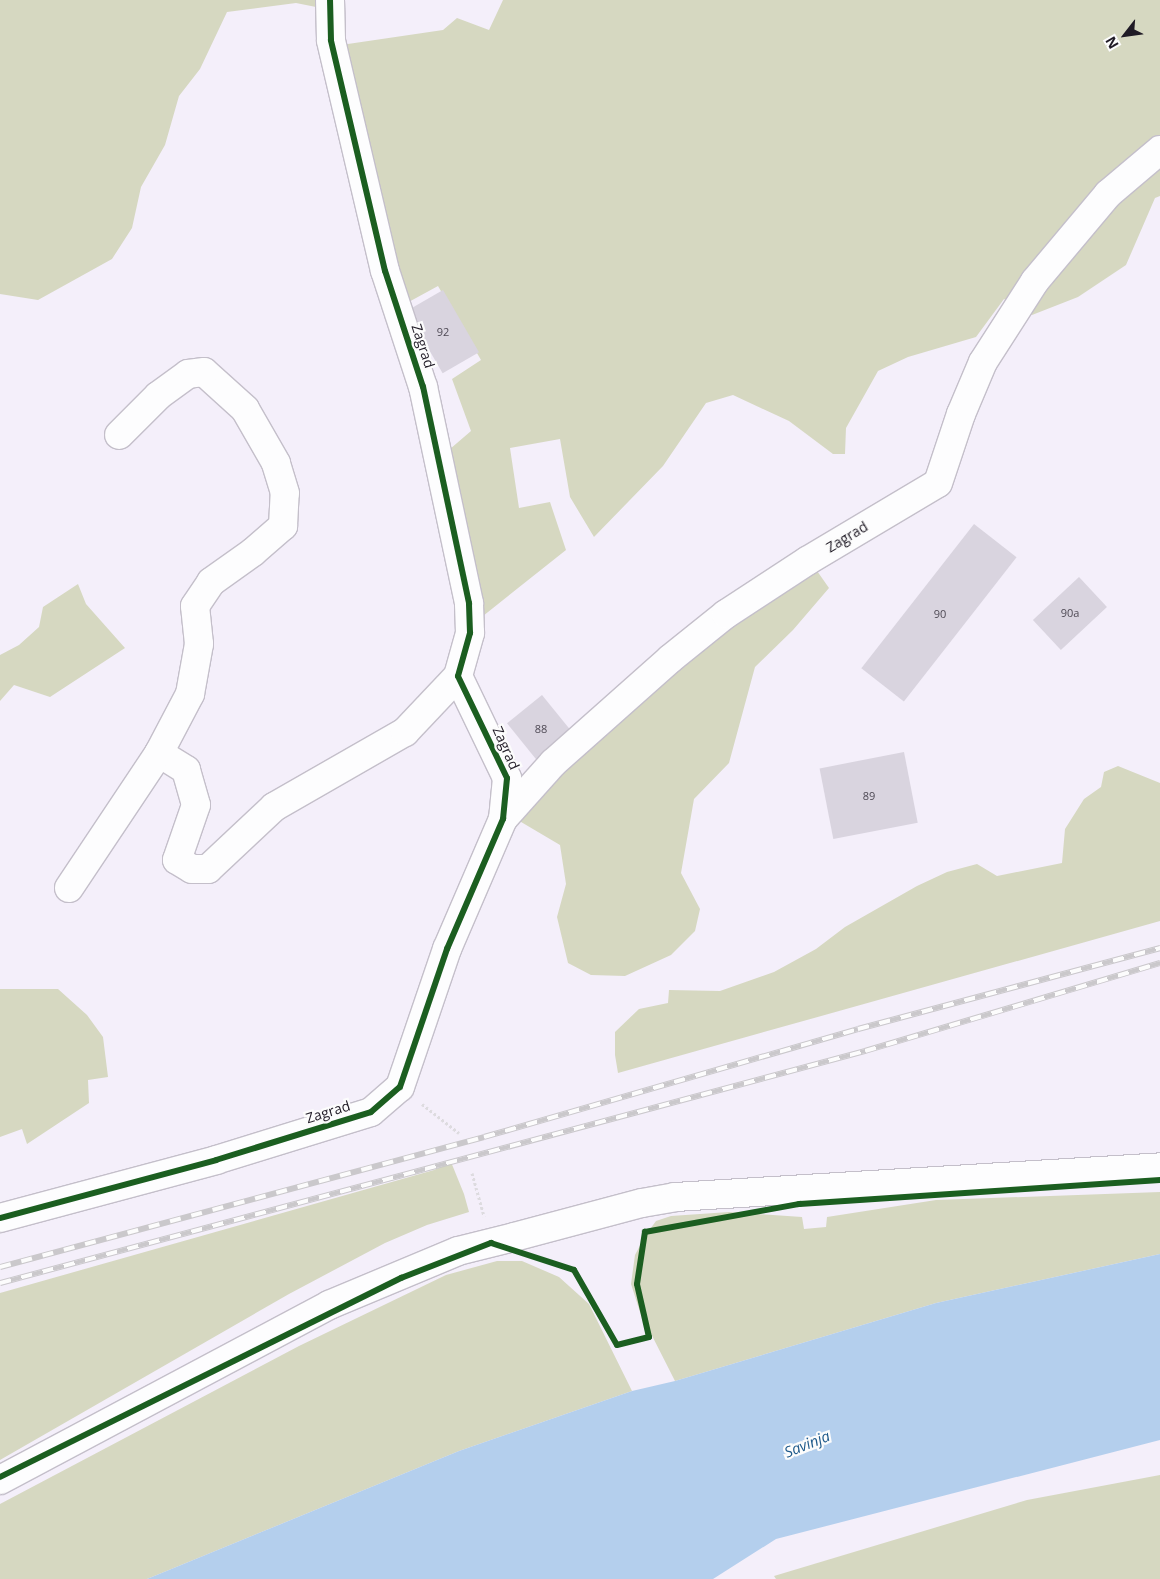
<!DOCTYPE html>
<html>
<head>
<meta charset="utf-8">
<style>
	body { margin:0 }
	#map { position:relative; width:1160px; height:1579px; overflow:hidden; background:#f4effa; font-family:"Open Sans",sans-serif }
	div>[style] { position:absolute }
	.green>* { inset:0; background:#d6d8c1 }
	.water>* { inset:0; background:#b4cfed }
	.building>* { inset:0; background:#d9d4df; transform-origin:0 0 }
	.path>* { height:3px; margin-top:-1.5px; transform-origin:0; background:repeating-linear-gradient(90deg,#dddbdf 0 2.5px,transparent 0 5px) }
	.roads { filter:drop-shadow(1px 0 #c4bfca) drop-shadow(-1px 0 #c4bfca) drop-shadow(0 1px #c4bfca) drop-shadow(0 -1px #c4bfca) }
	.street>* { height:28px; margin:-14px; padding:0 14px; transform-origin:14px; border-radius:14px; background:#fdfdfe }
	.secondary>* { height:28px; margin:-14px; padding:0 14px; transform-origin:14px; border-radius:14px; background:#fdfdfe }
	.rail>* { height:5.5px; margin-top:-2.75px; transform-origin:0; background:repeating-linear-gradient(90deg,#fcfcfc 0 11px,#cac8cb 0 22px); box-sizing:border-box; border-block:1px solid #cac8cb }
	.cycleway>* { height:6px; margin:-3px; padding:0 3px; transform-origin:3px; border-radius:3px; background:#1b5e20 }
	span { translate:-50% -50%; white-space:nowrap; text-align:center; line-height:1.15; -webkit-text-stroke:4.5px #fcfcfc; paint-order:stroke }
	.number-label { font-size:11px; color:#4e4954 }
	.number-label span { -webkit-text-stroke-width:0 }
	.street-label { font-size:14px; color:#201b26 }
	.water-label { font-size:15px; color:#1f5a8b; font-style:italic }
	.north { position:absolute; left:1100px; top:10px; width:50px; height:50px; -webkit-text-stroke:4px #fcfcfc; paint-order:stroke; rotate:240deg; font-size:14px; font-weight:700; line-height:20px; text-align:center; color:#201b26 }
	.north::after { content:''; display:block; margin:auto; width:18px; height:22px; background:#201b26; clip-path:polygon(50% 0,100% 100%,50% 72%,0 100%) }
</style>
</head>
<body>
<div id="map">
	<div class="green">
		<div style="clip-path:polygon(0 0,316px 0,316px 7px,296px 3px,227px 12px,200px 69px,179px 96px,165px 145px,141px 187px,132px 228px,112px 259px,38px 300px,0 294px)"></div>
		<div style="clip-path:polygon(503px 0,1160px 0,1160px 196px,1155px 198px,1126px 265px,1078px 297px,1032px 315px,1004px 299px,976px 337px,908px 357px,878px 371px,846px 428px,845px 454px,833px 454px,789px 421px,733px 395px,706px 403px,663px 466px,594px 537px,570px 497px,560px 439px,510px 448px,519px 508px,550px 502px,566px 550px,483px 616px,455px 490px,450px 449px,471px 431px,452px 379px,481px 360px,438px 286px,405px 304px,341px 45px,443px 30px,457px 18px,489px 30px)"></div>
		<div style="clip-path:polygon(815px 568px,829px 588px,793px 630px,755px 667px,729px 763px,694px 799px,681px 873px,700px 909px,695px 931px,671px 955px,625px 976px,591px 975px,568px 963px,557px 917px,566px 884px,560px 845px,516px 819px,567px 756px,725px 623px)"></div>
		<div style="clip-path:polygon(78px 584px,86px 604px,125px 648px,50px 697px,14px 685px,0 701px,0 655px,19px 645px,39px 627px,43px 607px)"></div>
		<div style="clip-path:polygon(1118px 766px,1160px 783px,1160px 921px,618px 1073px,615px 1055px,615px 1032px,639px 1009px,668px 1003px,669px 990px,720px 991px,774px 972px,816px 949px,845px 927px,917px 886px,947px 872px,977px 864px,997px 876px,1062px 863px,1065px 829px,1084px 799px,1101px 787px,1104px 772px)"></div>
		<div style="clip-path:polygon(0 989px,58px 989px,87px 1015px,103px 1037px,108px 1077px,88px 1080px,89px 1103px,27px 1144px,22px 1129px,0 1137px)"></div>
		<div style="clip-path:polygon(451px 1162px,464px 1194px,469px 1212px,427px 1225px,385px 1243px,289px 1294px,0 1460px,0 1293px,434px 1170px)"></div>
		<div style="clip-path:polygon(1160px 1192px,1160px 1254px,936px 1303px,675px 1381px,640px 1312px,631px 1284px,635px 1255px,645px 1236px,656px 1221px,671px 1216px,729px 1212px,802px 1217px,804px 1229px,826px 1227px,827px 1217px,936px 1200px)"></div>
		<div style="clip-path:polygon(497px 1261px,522px 1261px,559px 1277px,589px 1304px,632px 1391px,459px 1451px,147px 1579px,0 1579px,0 1504px,299px 1346px,446px 1275px)"></div>
		<div style="clip-path:polygon(1160px 1475px,1160px 1579px,776px 1579px,774px 1576px,1027px 1500px)"></div>
	</div>
	<div class="water">
		<div style="clip-path:polygon(1160px 1254px,1160px 1440px,776px 1539px,713px 1579px,147px 1579px,459px 1451px,632px 1391px,675px 1381px,936px 1303px)"></div>
	</div>
	<div class="building">
		<div style="left:443px;top:290px;width:72px;height:42px;rotate:60deg"></div>
		<div style="left:974px;top:524px;width:54px;height:183px;rotate:38deg"></div>
		<div style="left:1079px;top:577px;width:41px;height:63px;rotate:47deg"></div>
		<div style="left:542px;top:695px;width:50px;height:45px;rotate:51deg"></div>
		<div style="left:904px;top:752px;width:72px;height:86px;rotate:79deg"></div>
	</div>
	<div class="path">
		<div style="left:422px;top:1104px;width:47px;rotate:38.1deg"></div>
		<div style="left:472px;top:1173px;width:45px;rotate:74.4deg"></div>
	</div>
	<div class="roads">
		<div class="street">
			<div style="left:159px;top:753px;width:32px;rotate:32deg"></div>
			<div style="left:186px;top:770px;width:36px;rotate:74deg"></div>
			<div style="left:196px;top:805px;width:58px;rotate:109.1deg"></div>
			<div style="left:177px;top:860px;width:17px;rotate:31deg"></div>
			<div style="left:192px;top:869px;width:16px"></div>
			<div style="left:208px;top:869px;width:91px;rotate:-43.2deg"></div>
			<div style="left:274px;top:807px;width:151px;rotate:-29.8deg"></div>
			<div style="left:405px;top:732px;width:77px;rotate:-46.6deg"></div>
			<div style="left:503px;top:819px;width:75px;rotate:-48.2deg"></div>
			<div style="left:553px;top:763px;width:157px;rotate:-41.6deg"></div>
			<div style="left:670px;top:659px;width:72px;rotate:-38.8deg"></div>
			<div style="left:726px;top:614px;width:97px;rotate:-33.2deg"></div>
			<div style="left:807px;top:561px;width:152px;rotate:-30.8deg"></div>
			<div style="left:938px;top:483px;width:73px;rotate:-71.6deg"></div>
			<div style="left:961px;top:414px;width:56px;rotate:-67.1deg"></div>
			<div style="left:983px;top:362px;width:96px;rotate:-57.3deg"></div>
			<div style="left:1035px;top:281px;width:114px;rotate:-50deg"></div>
			<div style="left:1108px;top:194px;width:68px;rotate:-40.2deg"></div>
			<div style="left:69px;top:888px;width:162px;rotate:-56.3deg"></div>
			<div style="left:159px;top:753px;width:67px;rotate:-62.3deg"></div>
			<div style="left:190px;top:694px;width:51px;rotate:-79.8deg"></div>
			<div style="left:199px;top:644px;width:38px;rotate:-96deg"></div>
			<div style="left:195px;top:606px;width:29px;rotate:-56deg"></div>
			<div style="left:211px;top:582px;width:52px;rotate:-35.5deg"></div>
			<div style="left:253px;top:552px;width:40px;rotate:-41deg"></div>
			<div style="left:283px;top:526px;width:33px;rotate:-87deg"></div>
			<div style="left:285px;top:493px;width:31px;rotate:-107deg"></div>
			<div style="left:276px;top:463px;width:62px;rotate:-119.9deg"></div>
			<div style="left:245px;top:409px;width:55px;rotate:-137.9deg"></div>
			<div style="left:204px;top:372px;width:16px;rotate:173deg"></div>
			<div style="left:188px;top:374px;width:37px;rotate:144deg"></div>
			<div style="left:158px;top:396px;width:55px;rotate:135deg"></div>
			<div style="left:0;top:1218px;width:224px;rotate:-15deg"></div>
			<div style="left:216px;top:1160px;width:162px;rotate:-17.2deg"></div>
			<div style="left:371px;top:1112px;width:38px;rotate:-41deg"></div>
			<div style="left:400px;top:1087px;width:146px;rotate:-71.2deg"></div>
			<div style="left:447px;top:949px;width:142px;rotate:-66.7deg"></div>
			<div style="left:503px;top:819px;width:41px;rotate:-84.4deg"></div>
			<div style="left:507px;top:778px;width:113px;rotate:-115.7deg"></div>
			<div style="left:458px;top:676px;width:45px;rotate:-74.4deg"></div>
			<div style="left:470px;top:633px;width:30px;rotate:-92deg"></div>
			<div style="left:469px;top:603px;width:221px;rotate:-102deg"></div>
			<div style="left:423px;top:387px;width:122px;rotate:-108.1deg"></div>
			<div style="left:385px;top:271px;width:237px;rotate:-103.2deg"></div>
			<div style="left:331px;top:40px;width:40px;rotate:-91.4deg"></div>
			<div style="left:514px;top:1237px;width:132px;rotate:-14.9deg"></div>
			<div style="left:642px;top:1203px;width:34px;rotate:-10deg"></div>
			<div style="left:675px;top:1197px;width:486px;rotate:-3.5deg"></div>
		</div>
		<div class="secondary">
			<div style="left:0;top:1480px;width:373px;rotate:-28deg"></div>
			<div style="left:329px;top:1305px;width:140px;rotate:-22.7deg"></div>
			<div style="left:458px;top:1251px;width:58px;rotate:-14deg"></div>
		</div>
	</div>
	<div class="rail">
		<div style="left:0;top:1267px;width:501px;rotate:-15.03deg"></div>
		<div style="left:484px;top:1137px;width:389px;rotate:-16.1deg"></div>
		<div style="left:858px;top:1029px;width:313px;rotate:-15deg"></div>
		<div style="left:0;top:1283px;width:896px;rotate:-15.01deg"></div>
		<div style="left:865px;top:1051px;width:308px;rotate:-16.6deg"></div>
	</div>
	<div class="cycleway">
		<div style="left:0;top:1218px;width:224px;rotate:-15deg"></div>
		<div style="left:216px;top:1160px;width:162px;rotate:-17.2deg"></div>
		<div style="left:371px;top:1112px;width:38px;rotate:-41deg"></div>
		<div style="left:400px;top:1087px;width:146px;rotate:-71.2deg"></div>
		<div style="left:447px;top:949px;width:142px;rotate:-66.7deg"></div>
		<div style="left:503px;top:819px;width:41px;rotate:-84.4deg"></div>
		<div style="left:507px;top:778px;width:113px;rotate:-115.7deg"></div>
		<div style="left:458px;top:676px;width:45px;rotate:-74.4deg"></div>
		<div style="left:470px;top:633px;width:30px;rotate:-92deg"></div>
		<div style="left:469px;top:603px;width:221px;rotate:-102deg"></div>
		<div style="left:423px;top:387px;width:122px;rotate:-108.1deg"></div>
		<div style="left:385px;top:271px;width:237px;rotate:-103.2deg"></div>
		<div style="left:331px;top:40px;width:40px;rotate:-91.4deg"></div>
		<div style="left:0;top:1477px;width:448px;rotate:-26.4deg"></div>
		<div style="left:401px;top:1278px;width:97px;rotate:-21.3deg"></div>
		<div style="left:491px;top:1243px;width:87px;rotate:18deg"></div>
		<div style="left:574px;top:1270px;width:86px;rotate:60.2deg"></div>
		<div style="left:617px;top:1345px;width:33px;rotate:-14deg"></div>
		<div style="left:649px;top:1337px;width:54px;rotate:-102.8deg"></div>
		<div style="left:637px;top:1284px;width:53px;rotate:-81.3deg"></div>
		<div style="left:645px;top:1232px;width:157px;rotate:-10.3deg"></div>
		<div style="left:799px;top:1204px;width:362px;rotate:-3.8deg"></div>
	</div>
	<div class="number-label">
		<span style="left:443px;top:332px">92</span>
		<span style="left:1070px;top:613px">90a</span>
		<span style="left:940px;top:614px">90</span>
		<span style="left:541px;top:729px">88</span>
		<span style="left:869px;top:796px">89</span>
	</div>
	<div class="street-label">
		<span style="left:423px;top:346px;rotate:72deg">Zagrad</span>
		<span style="left:847px;top:537px;rotate:-31deg">Zagrad</span>
		<span style="left:506px;top:748px;rotate:66deg">Zagrad</span>
		<span style="left:328px;top:1112px;rotate:-17deg">Zagrad</span>
	</div>
	<div class="water-label">
		<span style="left:807px;top:1444px;rotate:-22deg">Savinja</span>
	</div>
	<div class="north">N</div>
</div>
</body>
</html>
